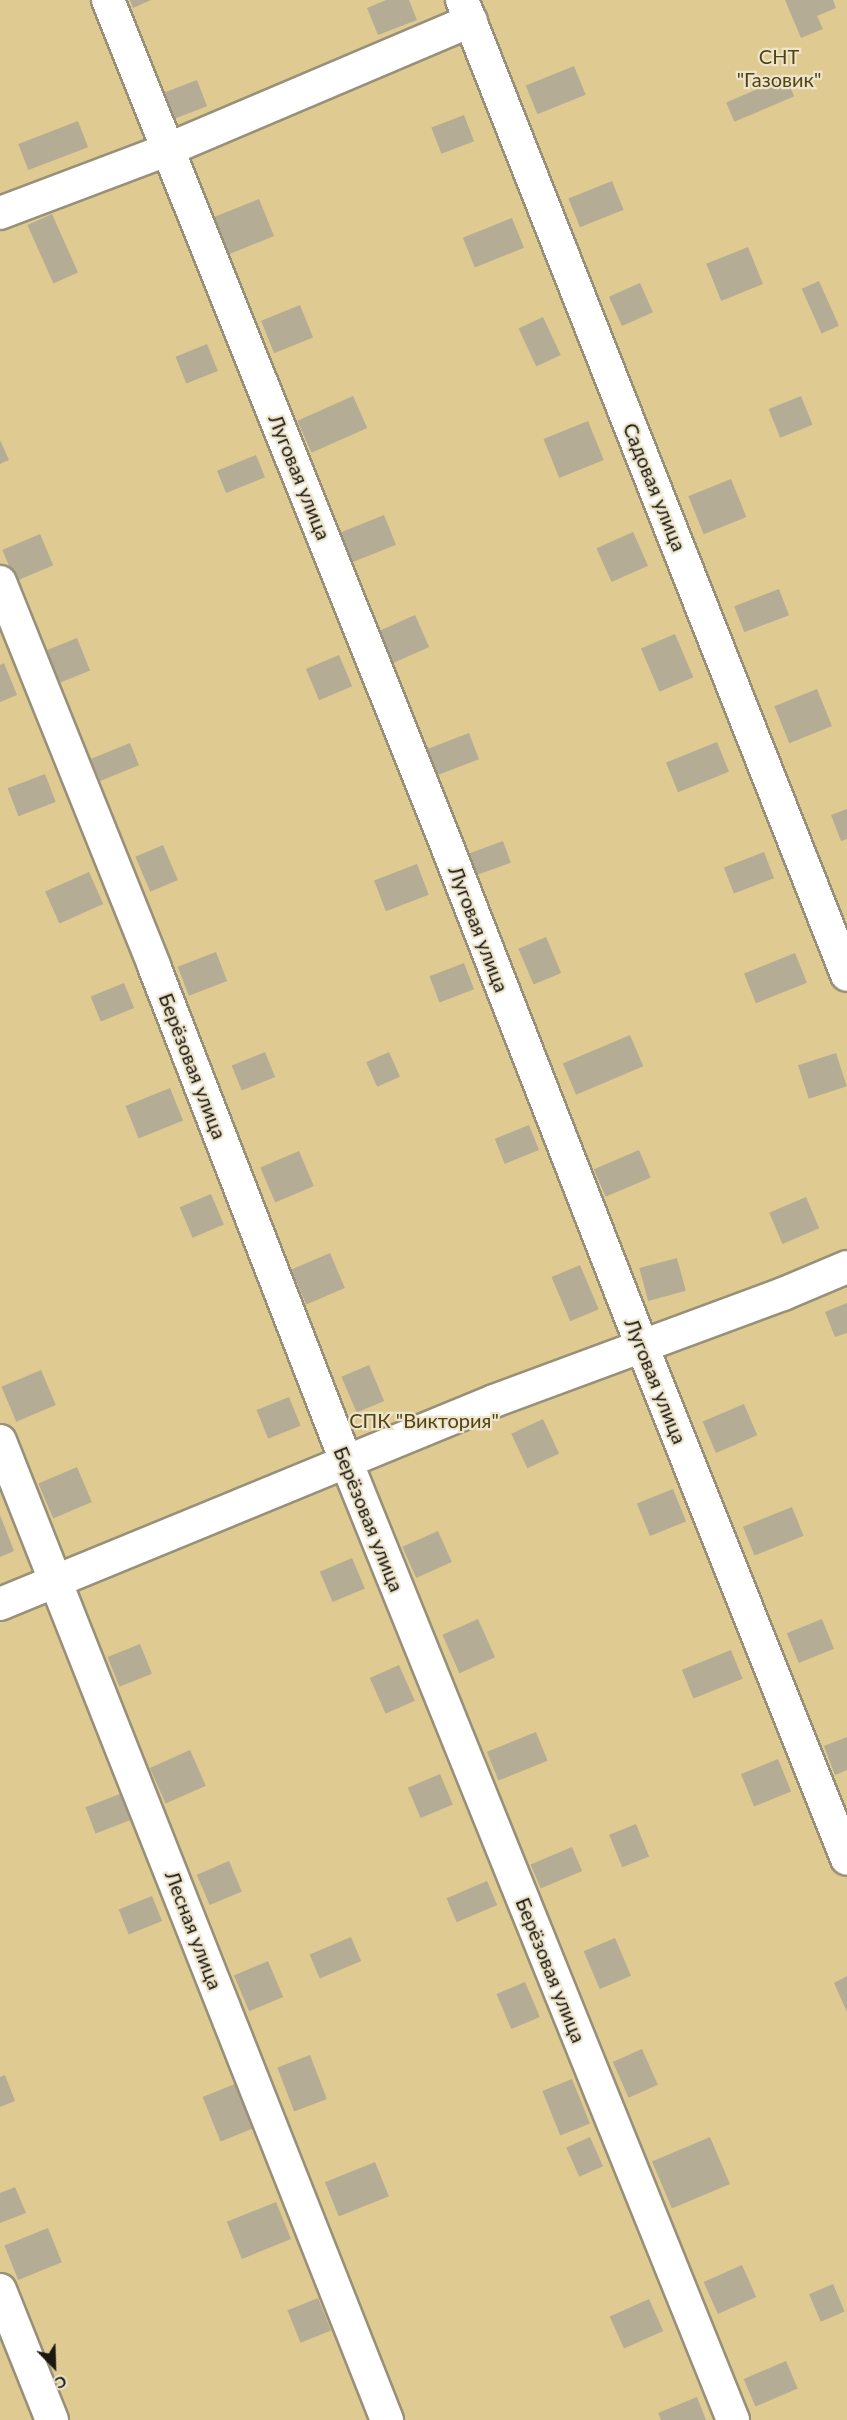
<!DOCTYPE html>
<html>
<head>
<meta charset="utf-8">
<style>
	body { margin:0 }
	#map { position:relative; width:847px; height:2420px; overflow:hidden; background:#ede4cc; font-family:Lato,sans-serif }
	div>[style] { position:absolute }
	.green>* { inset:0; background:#dfcb92; transform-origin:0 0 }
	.building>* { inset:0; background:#b4ac95; transform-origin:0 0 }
	.roads { filter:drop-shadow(2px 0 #989079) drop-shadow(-2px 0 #989079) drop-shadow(0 2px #989079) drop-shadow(0 -2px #989079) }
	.street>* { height:32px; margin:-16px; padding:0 16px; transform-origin:16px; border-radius:16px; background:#fff }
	span { translate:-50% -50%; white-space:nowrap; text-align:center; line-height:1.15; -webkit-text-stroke:4.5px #ede4cc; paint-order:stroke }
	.park-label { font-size:20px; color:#534310 }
	.street-label { font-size:20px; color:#1b1810 }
	.north { position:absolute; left:24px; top:2336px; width:60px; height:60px; -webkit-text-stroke:4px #ede4cc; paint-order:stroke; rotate:157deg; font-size:16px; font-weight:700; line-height:24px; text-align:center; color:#1b1810 }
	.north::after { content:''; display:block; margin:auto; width:21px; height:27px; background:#1b1810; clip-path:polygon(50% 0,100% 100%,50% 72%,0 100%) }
</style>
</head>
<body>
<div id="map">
	<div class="green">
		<div style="left:0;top:0;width:847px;height:2420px"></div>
	</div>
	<div class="building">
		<div style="clip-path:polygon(130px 0,151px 0,133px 8px)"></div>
		<div style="clip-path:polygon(386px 0,409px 0,417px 20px,378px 35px,367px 8px)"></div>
		<div style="clip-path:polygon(785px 0,833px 0,836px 8px,817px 16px,823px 29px,801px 38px)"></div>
		<div style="left:574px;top:66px;width:31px;height:52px;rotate:68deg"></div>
		<div style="left:786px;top:77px;width:21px;height:65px;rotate:67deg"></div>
		<div style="left:197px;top:80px;width:28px;height:35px;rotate:69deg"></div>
		<div style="left:464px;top:115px;width:28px;height:35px;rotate:69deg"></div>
		<div style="left:78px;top:121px;width:28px;height:64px;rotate:69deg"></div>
		<div style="left:612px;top:181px;width:31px;height:47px;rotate:68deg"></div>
		<div style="left:259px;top:199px;width:40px;height:49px;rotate:68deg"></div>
		<div style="left:52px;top:214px;width:64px;height:27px;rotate:66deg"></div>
		<div style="left:512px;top:218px;width:32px;height:53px;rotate:68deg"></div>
		<div style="left:748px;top:247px;width:40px;height:45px;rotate:68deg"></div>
		<div style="left:819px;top:281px;width:49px;height:19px;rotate:66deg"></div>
		<div style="left:640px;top:283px;width:32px;height:34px;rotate:66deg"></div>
		<div style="left:300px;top:305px;width:35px;height:42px;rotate:68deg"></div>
		<div style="left:543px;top:317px;width:42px;height:27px;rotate:65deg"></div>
		<div style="left:207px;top:344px;width:29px;height:34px;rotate:68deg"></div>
		<div style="left:353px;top:396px;width:35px;height:61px;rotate:66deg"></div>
		<div style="left:801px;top:396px;width:31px;height:35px;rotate:68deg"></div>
		<div style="left:588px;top:421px;width:42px;height:48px;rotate:68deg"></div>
		<div style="clip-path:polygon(0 440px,9px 460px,0 464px)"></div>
		<div style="left:256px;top:455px;width:24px;height:42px;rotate:68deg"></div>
		<div style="left:731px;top:479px;width:41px;height:46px;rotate:68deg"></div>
		<div style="left:384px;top:515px;width:32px;height:49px;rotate:68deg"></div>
		<div style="left:633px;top:532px;width:37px;height:40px;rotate:66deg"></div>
		<div style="left:40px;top:534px;width:34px;height:41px;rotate:67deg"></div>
		<div style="left:779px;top:589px;width:28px;height:48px;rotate:69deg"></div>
		<div style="left:415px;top:615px;width:35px;height:40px;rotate:66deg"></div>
		<div style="left:675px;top:634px;width:47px;height:37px;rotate:67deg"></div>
		<div style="left:77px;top:638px;width:35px;height:36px;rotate:68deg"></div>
		<div style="left:339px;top:655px;width:34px;height:36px;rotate:67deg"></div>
		<div style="clip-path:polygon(4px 663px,17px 695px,0 702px,0 665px)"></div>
		<div style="left:817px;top:689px;width:40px;height:46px;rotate:68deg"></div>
		<div style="left:469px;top:733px;width:28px;height:44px;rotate:69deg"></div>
		<div style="left:717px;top:742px;width:32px;height:55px;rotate:68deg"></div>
		<div style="left:130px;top:743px;width:24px;height:42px;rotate:68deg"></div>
		<div style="left:45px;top:774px;width:30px;height:40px;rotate:69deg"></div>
		<div style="clip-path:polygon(847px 809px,847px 839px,841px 841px,831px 815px)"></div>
		<div style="left:503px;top:841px;width:23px;height:37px;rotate:70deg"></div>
		<div style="left:163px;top:845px;width:38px;height:30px;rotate:67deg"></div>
		<div style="left:764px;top:852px;width:28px;height:43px;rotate:69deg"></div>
		<div style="left:417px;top:864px;width:33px;height:46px;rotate:69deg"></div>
		<div style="left:89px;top:872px;width:35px;height:48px;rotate:66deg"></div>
		<div style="left:546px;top:937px;width:39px;height:30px;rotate:67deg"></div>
		<div style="left:216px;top:952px;width:31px;height:41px;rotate:69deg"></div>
		<div style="left:795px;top:953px;width:32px;height:55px;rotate:68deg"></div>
		<div style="left:464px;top:963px;width:28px;height:37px;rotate:69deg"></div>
		<div style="left:124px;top:983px;width:27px;height:36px;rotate:68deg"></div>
		<div style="left:630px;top:1035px;width:34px;height:73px;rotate:67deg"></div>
		<div style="left:265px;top:1052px;width:27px;height:36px;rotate:68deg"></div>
		<div style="left:389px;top:1052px;width:27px;height:25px;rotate:66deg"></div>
		<div style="left:836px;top:1053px;width:35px;height:40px;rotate:72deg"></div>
		<div style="left:170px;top:1088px;width:35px;height:48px;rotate:68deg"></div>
		<div style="left:529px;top:1125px;width:27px;height:37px;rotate:68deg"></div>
		<div style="left:639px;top:1150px;width:30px;height:49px;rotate:67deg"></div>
		<div style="left:299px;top:1151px;width:38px;height:42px;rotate:67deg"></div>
		<div style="left:211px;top:1194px;width:33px;height:34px;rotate:67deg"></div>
		<div style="left:806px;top:1197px;width:34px;height:40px;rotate:67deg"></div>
		<div style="left:330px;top:1253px;width:38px;height:42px;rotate:67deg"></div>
		<div style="left:677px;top:1258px;width:34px;height:39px;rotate:75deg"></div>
		<div style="left:580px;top:1265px;width:48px;height:31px;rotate:67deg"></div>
		<div style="clip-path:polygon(847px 1303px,847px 1333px,835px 1337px,825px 1312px)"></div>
		<div style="left:369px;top:1365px;width:39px;height:30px;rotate:67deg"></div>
		<div style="left:41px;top:1370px;width:38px;height:43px;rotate:67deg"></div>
		<div style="left:289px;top:1397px;width:31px;height:35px;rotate:68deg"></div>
		<div style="left:744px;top:1404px;width:34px;height:45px;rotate:67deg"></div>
		<div style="left:543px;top:1419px;width:38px;height:35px;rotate:65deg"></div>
		<div style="left:77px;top:1467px;width:38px;height:42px;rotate:67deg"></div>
		<div style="left:673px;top:1489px;width:35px;height:39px;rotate:68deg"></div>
		<div style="left:792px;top:1507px;width:31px;height:53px;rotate:68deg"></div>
		<div style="clip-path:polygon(0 1515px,14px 1551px,0 1557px)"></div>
		<div style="left:438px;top:1531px;width:34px;height:39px;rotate:66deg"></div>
		<div style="left:352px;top:1558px;width:33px;height:35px;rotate:67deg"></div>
		<div style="left:478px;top:1619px;width:42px;height:39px;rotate:66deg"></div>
		<div style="left:822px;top:1619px;width:32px;height:38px;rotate:68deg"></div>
		<div style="left:140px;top:1644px;width:32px;height:35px;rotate:68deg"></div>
		<div style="left:731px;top:1650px;width:31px;height:53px;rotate:68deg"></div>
		<div style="left:399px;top:1665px;width:39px;height:32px;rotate:66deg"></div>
		<div style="left:536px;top:1732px;width:31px;height:53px;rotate:68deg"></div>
		<div style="clip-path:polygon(847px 1737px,847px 1770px,835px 1775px,824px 1746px)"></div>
		<div style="left:190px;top:1750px;width:39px;height:44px;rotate:66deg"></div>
		<div style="left:778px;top:1759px;width:35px;height:40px;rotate:68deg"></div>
		<div style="left:440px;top:1774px;width:33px;height:35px;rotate:67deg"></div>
		<div style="left:120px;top:1794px;width:28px;height:37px;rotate:69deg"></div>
		<div style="left:636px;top:1824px;width:35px;height:29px;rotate:68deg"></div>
		<div style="left:572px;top:1847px;width:26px;height:45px;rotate:67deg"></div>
		<div style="left:229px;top:1861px;width:33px;height:35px;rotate:67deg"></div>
		<div style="left:487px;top:1881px;width:26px;height:44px;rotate:67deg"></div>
		<div style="left:152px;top:1896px;width:27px;height:36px;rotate:68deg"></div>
		<div style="left:351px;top:1937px;width:26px;height:45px;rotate:67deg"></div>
		<div style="left:615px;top:1938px;width:41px;height:34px;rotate:67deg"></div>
		<div style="left:268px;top:1961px;width:39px;height:37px;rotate:67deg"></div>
		<div style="clip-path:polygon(847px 1976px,847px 2012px,834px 1983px)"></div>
		<div style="left:525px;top:1982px;width:38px;height:31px;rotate:67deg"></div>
		<div style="left:642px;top:2049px;width:39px;height:32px;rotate:66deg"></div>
		<div style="left:310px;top:2055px;width:47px;height:35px;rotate:69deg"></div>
		<div style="clip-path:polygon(5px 2075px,15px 2101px,0 2107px,0 2077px)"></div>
		<div style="left:572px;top:2079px;width:48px;height:32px;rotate:68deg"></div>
		<div style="left:235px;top:2084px;width:48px;height:35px;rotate:68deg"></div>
		<div style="left:590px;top:2137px;width:32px;height:26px;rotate:66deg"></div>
		<div style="left:710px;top:2137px;width:51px;height:63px;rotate:67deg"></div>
		<div style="left:375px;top:2162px;width:37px;height:54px;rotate:68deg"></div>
		<div style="clip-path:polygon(15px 2187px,26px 2213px,0 2223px,0 2193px)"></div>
		<div style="left:276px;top:2202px;width:40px;height:53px;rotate:68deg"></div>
		<div style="left:48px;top:2228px;width:37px;height:47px;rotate:68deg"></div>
		<div style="left:742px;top:2265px;width:35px;height:42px;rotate:66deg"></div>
		<div style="left:833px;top:2284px;width:30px;height:26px;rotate:67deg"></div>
		<div style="left:318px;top:2298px;width:35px;height:33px;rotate:68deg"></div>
		<div style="left:649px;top:2299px;width:35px;height:43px;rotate:66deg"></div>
		<div style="left:786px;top:2361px;width:30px;height:46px;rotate:67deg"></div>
		<div style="clip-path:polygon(697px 2397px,706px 2420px,661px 2420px,658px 2413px)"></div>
	</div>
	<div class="roads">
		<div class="street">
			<div style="left:108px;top:0;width:906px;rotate:68.16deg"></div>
			<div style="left:445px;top:841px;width:542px;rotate:68.69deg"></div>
			<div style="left:642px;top:1346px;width:552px;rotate:68.22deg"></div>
			<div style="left:462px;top:0;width:1048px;rotate:68.45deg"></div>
			<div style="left:0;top:213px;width:181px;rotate:-20.7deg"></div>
			<div style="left:169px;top:149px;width:328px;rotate:-23deg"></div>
			<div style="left:0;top:582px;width:414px;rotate:68.1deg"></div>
			<div style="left:154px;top:966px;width:531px;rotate:68.8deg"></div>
			<div style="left:346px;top:1461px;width:1034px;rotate:68.02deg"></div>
			<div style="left:0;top:1441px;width:1053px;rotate:68.43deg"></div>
			<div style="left:0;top:1604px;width:534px;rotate:-22.34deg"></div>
			<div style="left:494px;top:1401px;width:308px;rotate:-20.3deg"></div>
			<div style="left:783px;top:1294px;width:69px;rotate:-22.9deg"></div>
			<div style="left:0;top:2290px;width:140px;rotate:68.2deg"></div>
		</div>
	</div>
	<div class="park-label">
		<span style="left:779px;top:68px">СНТ<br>"Газовик"</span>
		<span style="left:424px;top:1420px">СПК "Виктория"</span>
	</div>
	<div class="street-label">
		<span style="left:300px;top:477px;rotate:68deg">Луговая улица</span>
		<span style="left:655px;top:487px;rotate:68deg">Садовая улица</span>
		<span style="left:479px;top:929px;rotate:69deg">Луговая улица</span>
		<span style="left:193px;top:1066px;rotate:69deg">Берёзовая улица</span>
		<span style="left:656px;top:1381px;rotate:68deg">Луговая улица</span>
		<span style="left:369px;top:1519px;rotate:68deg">Берёзовая улица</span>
		<span style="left:194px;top:1930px;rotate:69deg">Лесная улица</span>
		<span style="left:551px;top:1970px;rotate:68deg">Берёзовая улица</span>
	</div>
	<div class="north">С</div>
</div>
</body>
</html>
